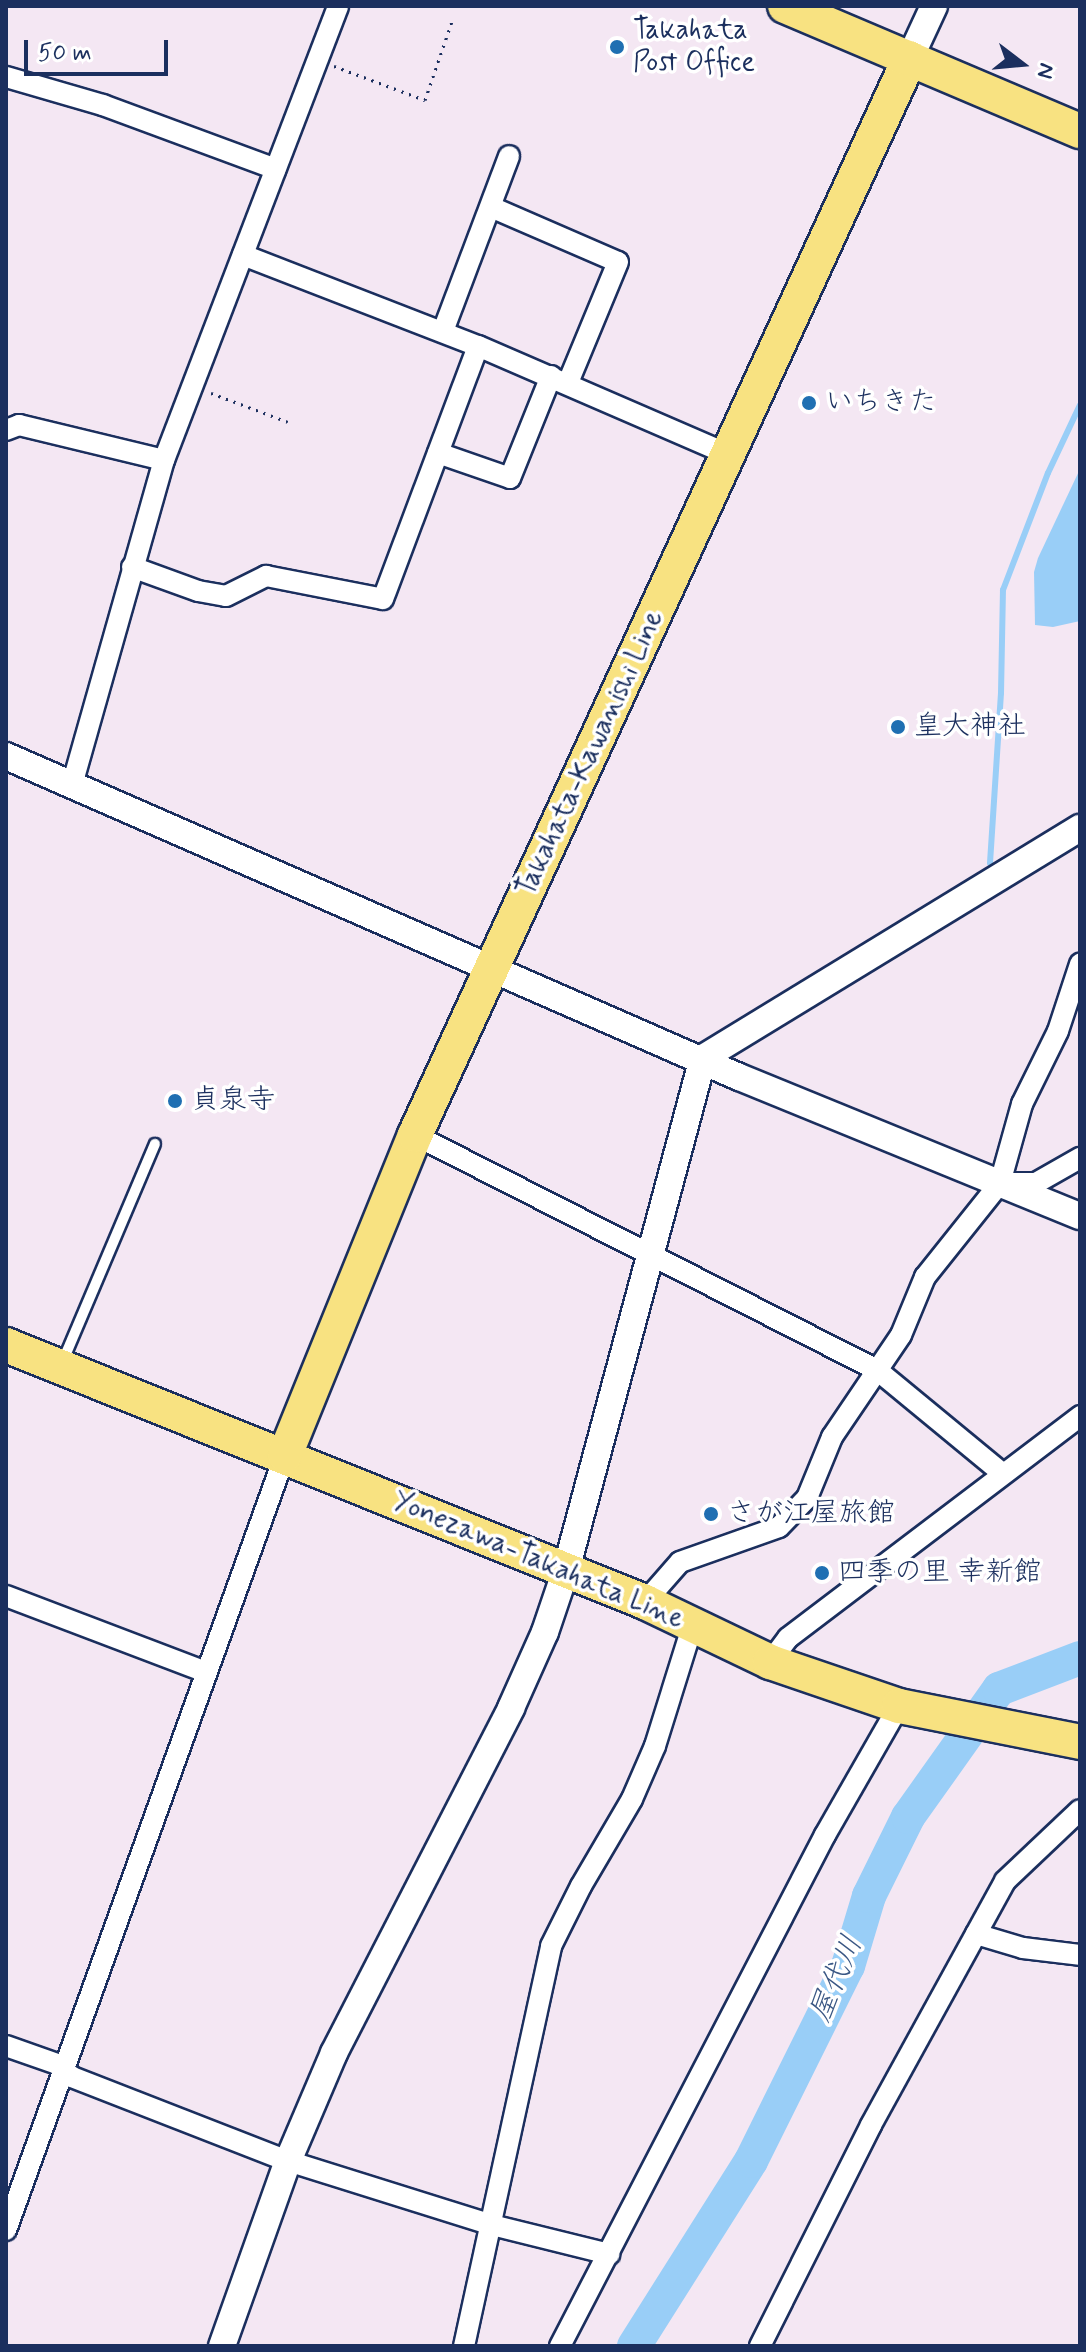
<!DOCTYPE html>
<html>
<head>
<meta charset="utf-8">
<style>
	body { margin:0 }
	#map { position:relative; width:1086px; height:2352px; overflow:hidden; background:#f4e7f3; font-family:Mynerve,"Klee One",sans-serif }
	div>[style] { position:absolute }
	.water>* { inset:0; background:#99cef7 }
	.stream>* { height:6px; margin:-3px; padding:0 3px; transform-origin:3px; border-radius:3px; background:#99cef7 }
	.river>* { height:34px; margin:-17px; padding:0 17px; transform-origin:17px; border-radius:17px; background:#99cef7 }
	.path>* { height:3px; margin-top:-1.5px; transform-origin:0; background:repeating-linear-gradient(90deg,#1b2f5e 0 2px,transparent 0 8px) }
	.roads { filter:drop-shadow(2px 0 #1b2f5e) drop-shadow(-2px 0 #1b2f5e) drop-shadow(0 2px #1b2f5e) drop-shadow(0 -2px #1b2f5e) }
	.service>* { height:10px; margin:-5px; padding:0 5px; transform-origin:5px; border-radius:5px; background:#fff }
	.minor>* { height:20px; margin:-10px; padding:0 10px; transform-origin:10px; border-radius:10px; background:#fff }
	.tertiary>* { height:26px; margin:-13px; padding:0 13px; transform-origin:13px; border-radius:13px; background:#fff }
	.primary>* { height:34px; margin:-17px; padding:0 17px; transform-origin:17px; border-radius:17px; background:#f8e281 }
	.trunk>* { height:34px; margin:-17px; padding:0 17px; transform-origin:17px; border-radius:17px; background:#f8e281 }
	.dots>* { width:22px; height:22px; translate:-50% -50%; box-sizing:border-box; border:4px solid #fff; border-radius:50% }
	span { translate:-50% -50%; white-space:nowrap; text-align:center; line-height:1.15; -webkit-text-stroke:7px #fff; paint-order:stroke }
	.poi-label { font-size:28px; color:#1b2f5e }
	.left { translate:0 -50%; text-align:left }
	.street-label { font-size:28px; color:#1b2f5e }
	.water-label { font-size:30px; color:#3a5784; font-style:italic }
	.frame { position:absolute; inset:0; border:8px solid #1b2f5e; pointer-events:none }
	.north { position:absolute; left:982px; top:24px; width:80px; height:80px; -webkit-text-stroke:6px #fff; paint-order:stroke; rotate:106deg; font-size:22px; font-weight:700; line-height:32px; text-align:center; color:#1b2f5e }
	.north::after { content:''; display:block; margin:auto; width:28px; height:36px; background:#1b2f5e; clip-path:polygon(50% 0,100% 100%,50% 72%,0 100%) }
	.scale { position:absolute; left:24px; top:40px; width:144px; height:36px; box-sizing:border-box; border:4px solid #1b2f5e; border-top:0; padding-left:10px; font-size:24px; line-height:28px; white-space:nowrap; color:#1b2f5e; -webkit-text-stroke:6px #fff; paint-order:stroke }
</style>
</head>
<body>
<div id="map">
	<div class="water">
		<div style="clip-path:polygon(1080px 469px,1080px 621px,1053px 627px,1035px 625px,1034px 572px,1038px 558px)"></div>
	</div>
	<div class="stream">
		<div style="left:990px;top:863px;width:170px;rotate:-86.3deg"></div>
		<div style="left:1001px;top:693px;width:103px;rotate:-88.9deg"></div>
		<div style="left:1003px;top:590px;width:125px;rotate:-69deg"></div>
		<div style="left:1048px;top:473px;width:75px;rotate:-64.8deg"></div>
	</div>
	<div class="river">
		<div style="left:634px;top:2346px;width:219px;rotate:-57.7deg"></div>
		<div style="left:751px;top:2161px;width:218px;rotate:-63.6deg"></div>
		<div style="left:848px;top:1966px;width:73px;rotate:-73.3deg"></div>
		<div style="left:869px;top:1896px;width:88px;rotate:-63.7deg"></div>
		<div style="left:908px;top:1817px;width:157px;rotate:-54.6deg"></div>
		<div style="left:999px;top:1689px;width:87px;rotate:-20.9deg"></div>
	</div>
	<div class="path">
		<div style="left:334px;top:66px;width:97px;rotate:20.5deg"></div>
		<div style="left:425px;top:100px;width:83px;rotate:-71.1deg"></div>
		<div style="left:211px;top:393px;width:82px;rotate:20.6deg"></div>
	</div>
	<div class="roads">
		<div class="service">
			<div style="left:62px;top:1363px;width:238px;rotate:-67deg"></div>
		</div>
		<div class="minor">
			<div style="left:6px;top:77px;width:101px;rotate:16.1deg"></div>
			<div style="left:103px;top:105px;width:184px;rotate:20.3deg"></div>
			<div style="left:491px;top:207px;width:138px;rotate:23.4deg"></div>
			<div style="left:618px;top:262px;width:131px;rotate:112.5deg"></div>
			<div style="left:243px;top:255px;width:252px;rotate:21.2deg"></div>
			<div style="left:478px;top:346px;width:275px;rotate:23.4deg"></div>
			<div style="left:443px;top:331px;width:187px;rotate:-69.3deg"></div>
			<div style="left:6px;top:430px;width:14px;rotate:-21deg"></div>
			<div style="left:19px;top:425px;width:149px;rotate:13.6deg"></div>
			<div style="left:438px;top:453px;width:76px;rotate:19.1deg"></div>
			<div style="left:510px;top:478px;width:110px;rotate:-68.1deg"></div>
			<div style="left:132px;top:567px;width:70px;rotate:20deg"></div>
			<div style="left:198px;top:591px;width:28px;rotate:10deg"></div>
			<div style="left:226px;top:596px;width:45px;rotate:-26.6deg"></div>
			<div style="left:266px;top:576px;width:119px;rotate:11.1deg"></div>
			<div style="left:383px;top:599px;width:270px;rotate:-69.4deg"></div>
			<div style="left:72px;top:785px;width:338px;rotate:-74.2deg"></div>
			<div style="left:164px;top:460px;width:486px;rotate:-69deg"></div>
			<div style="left:415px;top:1135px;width:518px;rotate:26.96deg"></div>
			<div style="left:877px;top:1370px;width:162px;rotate:39.5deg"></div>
			<div style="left:1008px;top:1183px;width:28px"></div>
			<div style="left:1036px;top:1183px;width:51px;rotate:-29.6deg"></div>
			<div style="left:6px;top:1596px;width:214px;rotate:20.8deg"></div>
			<div style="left:645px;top:1602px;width:53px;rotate:-48.8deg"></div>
			<div style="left:680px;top:1562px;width:105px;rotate:-19.5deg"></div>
			<div style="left:779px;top:1527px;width:40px;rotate:-46deg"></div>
			<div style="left:807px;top:1498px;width:66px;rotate:-67.7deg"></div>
			<div style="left:832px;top:1437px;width:123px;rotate:-55.9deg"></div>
			<div style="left:901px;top:1335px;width:63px;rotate:-67.5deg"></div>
			<div style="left:925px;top:1277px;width:120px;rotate:-51.4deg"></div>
			<div style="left:1000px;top:1183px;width:82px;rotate:-74.4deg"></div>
			<div style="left:1022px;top:1104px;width:81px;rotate:-63.7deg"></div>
			<div style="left:1058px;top:1031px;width:71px;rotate:-71.8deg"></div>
			<div style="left:770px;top:1662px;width:30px;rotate:-53deg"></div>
			<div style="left:788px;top:1638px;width:367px;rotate:-37.2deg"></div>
			<div style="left:976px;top:1934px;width:49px;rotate:16.6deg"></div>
			<div style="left:1023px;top:1948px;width:57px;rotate:7deg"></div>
			<div style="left:6px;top:2046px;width:54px;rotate:19.4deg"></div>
			<div style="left:57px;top:2064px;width:20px;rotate:41deg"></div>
			<div style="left:72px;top:2077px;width:232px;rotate:21.3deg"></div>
			<div style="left:288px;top:2161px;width:214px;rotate:17.4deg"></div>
			<div style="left:492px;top:2225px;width:121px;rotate:13.9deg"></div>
			<div style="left:6px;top:2230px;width:824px;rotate:-70.2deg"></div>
			<div style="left:464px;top:2346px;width:409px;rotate:-77.7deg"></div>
			<div style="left:551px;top:1946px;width:67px;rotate:-63.4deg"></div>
			<div style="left:581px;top:1886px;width:101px;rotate:-59.6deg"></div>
			<div style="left:632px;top:1799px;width:58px;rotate:-66.5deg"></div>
			<div style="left:655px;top:1746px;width:125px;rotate:-72.7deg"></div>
			<div style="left:560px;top:2346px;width:576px;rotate:-62.59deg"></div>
			<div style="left:825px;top:1835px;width:149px;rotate:-60.2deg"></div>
			<div style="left:760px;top:2346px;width:247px;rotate:-63.3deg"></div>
			<div style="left:871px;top:2125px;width:278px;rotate:-61.2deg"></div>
			<div style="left:1005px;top:1881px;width:103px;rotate:-43.4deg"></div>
		</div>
		<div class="tertiary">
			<div style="left:910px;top:58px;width:57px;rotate:-65.2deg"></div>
			<div style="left:6px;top:756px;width:800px;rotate:23.65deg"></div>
			<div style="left:739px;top:1077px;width:368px;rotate:22.2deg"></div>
			<div style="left:222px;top:2346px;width:196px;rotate:-70.4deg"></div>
			<div style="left:288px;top:2161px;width:117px;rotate:-66.9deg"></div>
			<div style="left:334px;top:2053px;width:388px;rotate:-62.8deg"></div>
			<div style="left:511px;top:1708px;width:83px;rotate:-65.9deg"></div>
			<div style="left:545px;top:1632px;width:65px;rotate:-71.3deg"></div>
			<div style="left:566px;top:1570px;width:530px;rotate:-75.02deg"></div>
			<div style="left:703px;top:1058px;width:442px;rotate:-31.4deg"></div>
		</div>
		<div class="primary">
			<div style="left:6px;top:1345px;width:689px;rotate:21.91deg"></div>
			<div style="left:645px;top:1602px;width:139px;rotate:25.6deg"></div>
			<div style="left:770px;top:1662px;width:136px;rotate:18.8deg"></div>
			<div style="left:899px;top:1706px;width:185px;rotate:11.2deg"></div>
			<div style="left:285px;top:1455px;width:345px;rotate:-67.9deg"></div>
			<div style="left:415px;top:1135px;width:1185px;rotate:-65.32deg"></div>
		</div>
		<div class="trunk">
			<div style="left:785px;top:6px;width:320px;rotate:23deg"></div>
		</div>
	</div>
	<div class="dots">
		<div style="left:617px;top:47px;background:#1f6fb2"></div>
		<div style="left:809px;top:403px;background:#1f6fb2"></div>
		<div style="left:898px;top:727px;background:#1f6fb2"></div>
		<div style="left:175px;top:1101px;background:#1f6fb2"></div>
		<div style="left:711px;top:1514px;background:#1f6fb2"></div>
		<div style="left:822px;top:1573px;background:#1f6fb2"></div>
	</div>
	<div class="poi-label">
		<span class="left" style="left:633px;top:47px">Takahata<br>Post Office</span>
		<span class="left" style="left:825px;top:403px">いちきた</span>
		<span class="left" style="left:914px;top:727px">皇大神社</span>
		<span class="left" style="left:191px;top:1101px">貞泉寺</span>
		<span class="left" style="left:727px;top:1514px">さが江屋旅館</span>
		<span class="left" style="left:838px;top:1573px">四季の里 幸新館</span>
	</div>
	<div class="street-label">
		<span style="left:591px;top:754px;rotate:-65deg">Takahata-Kawanishi Line</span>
		<span style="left:538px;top:1561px;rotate:23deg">Yonezawa-Takahata Line</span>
	</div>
	<div class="water-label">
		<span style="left:837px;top:1979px;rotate:-67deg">屋代川</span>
	</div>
	<div class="frame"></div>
	<div class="north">N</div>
	<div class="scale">50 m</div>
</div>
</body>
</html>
